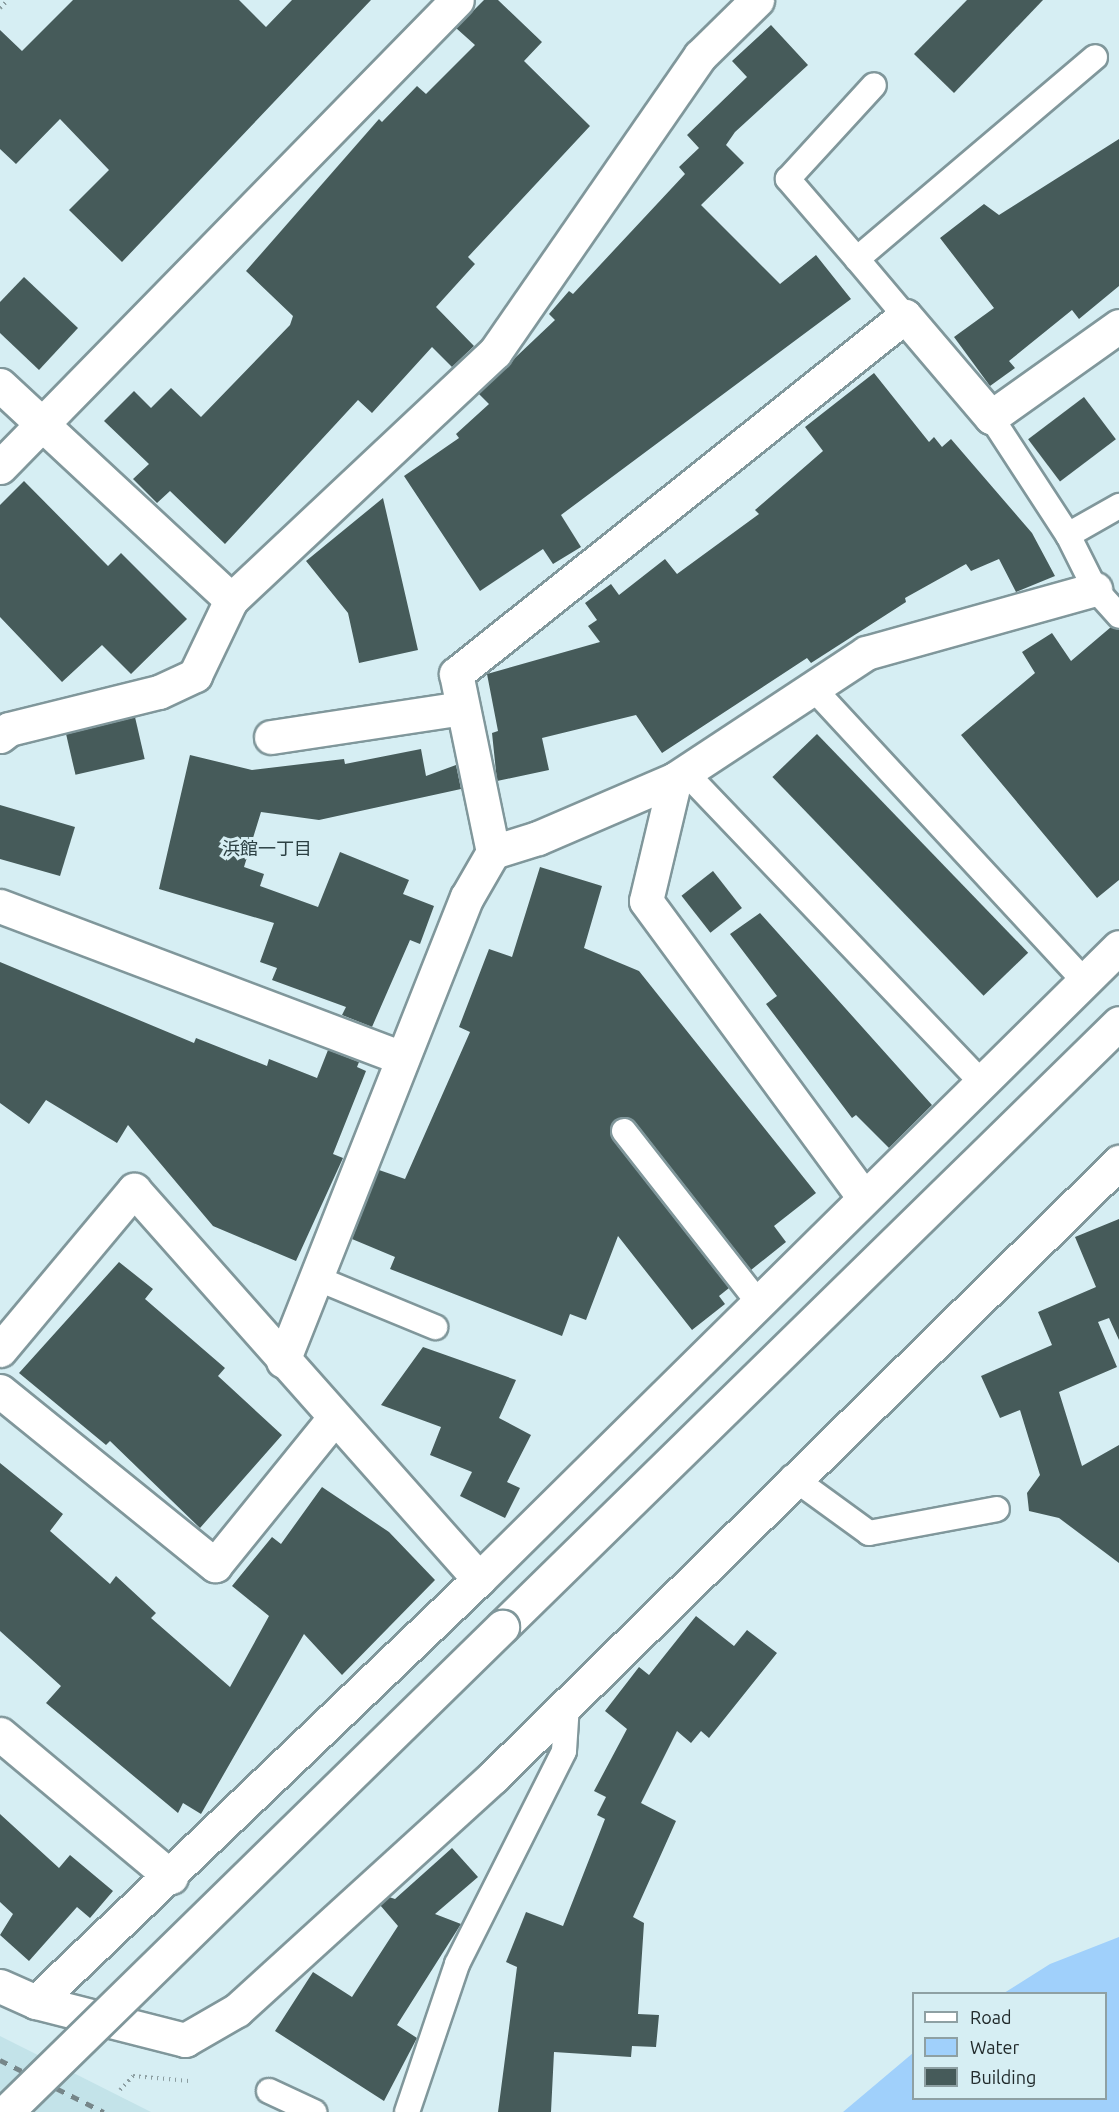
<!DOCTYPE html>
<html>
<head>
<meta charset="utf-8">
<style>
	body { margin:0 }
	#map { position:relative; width:1119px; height:2112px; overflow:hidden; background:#d6eef3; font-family:Ubuntu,"Noto Sans JP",sans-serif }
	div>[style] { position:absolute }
	.built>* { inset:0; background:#c3e3e9 }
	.water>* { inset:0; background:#a0d0fb }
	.building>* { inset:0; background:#465b5a; transform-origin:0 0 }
	.path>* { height:4px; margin-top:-2px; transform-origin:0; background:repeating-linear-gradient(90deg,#8b9da0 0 1.5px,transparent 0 6px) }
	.roads { filter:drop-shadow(2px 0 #80979b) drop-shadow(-2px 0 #80979b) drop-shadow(0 2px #80979b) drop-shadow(0 -2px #80979b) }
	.service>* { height:24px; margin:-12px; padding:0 12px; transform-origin:12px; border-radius:12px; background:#fff }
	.minor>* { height:33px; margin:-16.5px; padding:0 16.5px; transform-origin:16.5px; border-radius:16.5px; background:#fff }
	.tertiary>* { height:33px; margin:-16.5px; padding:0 16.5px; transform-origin:16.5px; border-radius:16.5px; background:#fff }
	.rail>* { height:4.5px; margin-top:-2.25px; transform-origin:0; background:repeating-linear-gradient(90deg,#768689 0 8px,transparent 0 16px) }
	.bridges { filter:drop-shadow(2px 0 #80979b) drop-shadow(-2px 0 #80979b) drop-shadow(0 2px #80979b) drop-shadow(0 -2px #80979b) }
	.tertiary-bridge>* { height:33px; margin:-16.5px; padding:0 16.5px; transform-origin:16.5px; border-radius:16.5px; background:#fff }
	span { translate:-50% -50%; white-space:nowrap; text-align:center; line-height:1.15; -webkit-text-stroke:6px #d6eef3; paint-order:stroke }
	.neighbourhood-label { font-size:18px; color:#2c4043 }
	.legend { position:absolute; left:912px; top:1992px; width:195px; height:108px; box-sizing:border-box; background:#d6eef3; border:2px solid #8ea0a3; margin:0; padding:8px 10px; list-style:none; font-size:18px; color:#212a2b }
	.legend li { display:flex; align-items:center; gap:12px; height:30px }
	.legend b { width:30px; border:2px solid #8ea0a3 }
</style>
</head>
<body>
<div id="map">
	<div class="built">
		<div style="clip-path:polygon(0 2036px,151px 2112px,0 2112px)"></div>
	</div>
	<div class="water">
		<div style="clip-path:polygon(1119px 1937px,1119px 2112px,843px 2112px,913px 2053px,914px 2098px,1106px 2098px,1106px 1994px,1004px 1993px,1050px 1964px)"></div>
	</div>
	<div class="building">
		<div style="clip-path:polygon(73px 0,239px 0,266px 27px,292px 0,371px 0,122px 262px,69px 210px,109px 170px,60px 119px,16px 164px,0 149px,0 30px,22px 51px)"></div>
		<div style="clip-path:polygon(484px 0,498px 0,542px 42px,524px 61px,590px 126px,468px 257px,475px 264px,436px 307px,474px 346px,452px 367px,432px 347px,372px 413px,358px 400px,225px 544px,170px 491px,157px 503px,133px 479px,149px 464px,104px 421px,134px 391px,151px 408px,171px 388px,201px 417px,290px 325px,293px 316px,246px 271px,379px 119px,382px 122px,417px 86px,426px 94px,475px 45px,456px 28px)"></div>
		<div style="clip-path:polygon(967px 0,1043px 0,954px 93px,914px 54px)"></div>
		<div style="clip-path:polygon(771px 25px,808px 65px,735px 132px,726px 145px,744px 163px,701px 205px,780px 284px,816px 255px,851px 299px,561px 515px,581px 547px,553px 564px,543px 549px,480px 591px,404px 476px,459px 438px,456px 434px,489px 404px,478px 393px,555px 320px,549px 314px,569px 291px,573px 294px,685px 174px,679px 167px,699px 148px,687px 135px,747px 77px,732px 61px)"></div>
		<div style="clip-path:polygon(1119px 139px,1119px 286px,1079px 319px,1072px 310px,1009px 361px,1015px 368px,990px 386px,954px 337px,994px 308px,940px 238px,984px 204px,999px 215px)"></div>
		<div style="clip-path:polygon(24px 277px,78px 328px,39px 370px,0 333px,0 302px)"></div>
		<div style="clip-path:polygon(874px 373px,929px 442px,934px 437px,942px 447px,951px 439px,1032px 533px,1055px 576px,1016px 592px,999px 559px,971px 571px,966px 564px,905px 598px,906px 602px,811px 663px,807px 658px,662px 753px,636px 715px,542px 738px,549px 770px,497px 781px,492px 733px,498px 731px,487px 674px,600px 642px,588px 626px,597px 620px,585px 603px,611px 584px,619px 595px,665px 559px,677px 574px,759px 514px,755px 510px,823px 451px,805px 427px)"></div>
		<div style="left:1084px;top:397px;width:53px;height:70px;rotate:53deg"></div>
		<div style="clip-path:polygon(24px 481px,108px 566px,121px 553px,187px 619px,131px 674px,102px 645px,62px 682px,0 617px,0 505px)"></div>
		<div style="clip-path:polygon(383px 498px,418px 650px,359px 663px,348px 613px,306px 561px)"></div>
		<div style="clip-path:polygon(1111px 627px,1119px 630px,1119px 880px,1097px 898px,961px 735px,1035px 673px,1022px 652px,1052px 633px,1071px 661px)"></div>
		<div style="left:135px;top:717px;width:43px;height:71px;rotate:77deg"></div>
		<div style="left:817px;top:734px;width:304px;height:62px;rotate:46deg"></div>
		<div style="clip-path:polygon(421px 749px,426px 776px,456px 765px,461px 789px,319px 820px,261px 812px,244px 867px,264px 874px,260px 886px,318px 907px,340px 852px,409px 880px,403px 894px,434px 906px,420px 944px,410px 940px,372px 1027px,342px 1015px,346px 1007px,272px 980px,277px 968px,260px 962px,274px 923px,159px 889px,190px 755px,252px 770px,344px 759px,345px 764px)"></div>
		<div style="clip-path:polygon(0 805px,75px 827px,60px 876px,0 859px)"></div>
		<div style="clip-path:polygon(540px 867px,602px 886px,584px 948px,639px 971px,816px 1193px,774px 1226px,786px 1242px,751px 1270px,635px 1122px,615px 1120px,613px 1140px,729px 1288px,719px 1296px,725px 1304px,692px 1330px,618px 1236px,586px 1320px,570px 1314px,562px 1336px,390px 1269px,395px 1257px,352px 1239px,379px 1170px,405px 1179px,470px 1032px,459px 1027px,489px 949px,512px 957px)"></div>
		<div style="left:713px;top:871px;width:47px;height:40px;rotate:52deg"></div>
		<div style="clip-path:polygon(760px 913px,932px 1105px,889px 1148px,856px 1115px,852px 1118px,766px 1004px,777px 996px,730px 934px)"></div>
		<div style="clip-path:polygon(0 962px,194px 1043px,196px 1038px,267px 1066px,269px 1059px,317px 1078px,328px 1050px,359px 1062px,357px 1067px,366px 1071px,333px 1154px,343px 1158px,296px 1261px,213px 1226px,128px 1125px,117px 1143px,46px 1100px,29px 1124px,0 1103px)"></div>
		<div style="clip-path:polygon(1119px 1219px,1119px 1340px,1109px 1318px,1098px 1322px,1117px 1367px,1059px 1392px,1082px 1466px,1119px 1445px,1119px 1563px,1059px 1518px,1029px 1511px,1027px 1493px,1040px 1475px,1020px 1410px,1000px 1418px,981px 1376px,1052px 1345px,1038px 1312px,1096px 1287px,1075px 1237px)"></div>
		<div style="clip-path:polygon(119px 1262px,153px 1289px,145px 1299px,225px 1368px,218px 1376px,282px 1435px,200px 1528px,110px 1441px,106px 1445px,19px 1373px)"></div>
		<div style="clip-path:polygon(423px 1347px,516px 1380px,499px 1418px,531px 1435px,507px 1482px,520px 1488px,505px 1518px,460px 1496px,472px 1472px,430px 1455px,441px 1427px,381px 1405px)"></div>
		<div style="clip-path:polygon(0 1463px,63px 1514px,50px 1531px,110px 1584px,116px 1576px,156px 1613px,151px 1618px,230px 1687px,269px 1616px,232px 1586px,272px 1537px,281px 1544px,322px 1487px,389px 1532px,435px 1580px,342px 1675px,304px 1634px,201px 1814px,183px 1803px,178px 1813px,46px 1703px,61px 1686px,0 1631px)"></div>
		<div style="clip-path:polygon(696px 1616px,734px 1646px,747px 1630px,777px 1653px,709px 1738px,701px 1731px,691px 1743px,677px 1731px,641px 1803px,676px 1821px,633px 1917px,644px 1923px,638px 2014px,659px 2015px,656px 2047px,632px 2046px,631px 2057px,554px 2052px,551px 2112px,498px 2112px,517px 1967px,506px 1962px,526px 1912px,563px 1926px,605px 1819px,597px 1815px,606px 1797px,594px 1791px,627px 1729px,605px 1711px,639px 1667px,649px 1675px)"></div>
		<div style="clip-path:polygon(0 1814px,59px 1868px,70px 1855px,113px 1891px,90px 1918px,77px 1907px,29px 1961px,0 1935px,13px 1914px,0 1902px)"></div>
		<div style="clip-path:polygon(452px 1848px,478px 1877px,435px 1914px,461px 1924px,397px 2025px,417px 2038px,384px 2101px,275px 2031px,313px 1972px,352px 1997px,398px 1926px,380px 1905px,389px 1897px,395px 1899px)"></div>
	</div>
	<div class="path">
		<div style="left:0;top:8px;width:11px;rotate:-45deg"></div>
		<div style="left:120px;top:2090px;width:19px;rotate:-47deg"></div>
		<div style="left:133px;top:2076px;width:56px;rotate:5.1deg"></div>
	</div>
	<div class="roads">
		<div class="service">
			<div style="left:857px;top:259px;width:106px;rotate:-130.8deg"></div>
			<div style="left:788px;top:179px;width:127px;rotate:-47.5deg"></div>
			<div style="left:905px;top:316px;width:75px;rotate:-130.1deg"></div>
			<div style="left:857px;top:259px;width:312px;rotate:-40.3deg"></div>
			<div style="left:991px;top:417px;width:141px;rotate:56.9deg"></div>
			<div style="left:1068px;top:535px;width:60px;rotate:63.4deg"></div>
			<div style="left:1095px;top:589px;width:36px;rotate:48deg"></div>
			<div style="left:1068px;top:535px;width:59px;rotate:-29.6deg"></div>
			<div style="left:813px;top:688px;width:398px;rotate:47.2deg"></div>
			<div style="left:685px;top:772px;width:430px;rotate:46.3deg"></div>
			<div style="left:624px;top:1131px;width:219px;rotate:51.9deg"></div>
			<div style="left:316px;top:1278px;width:129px;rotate:22.4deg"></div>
			<div style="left:792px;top:1477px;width:95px;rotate:36deg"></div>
			<div style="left:869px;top:1533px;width:130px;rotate:-10.6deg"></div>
			<div style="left:269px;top:2091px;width:50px;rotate:25deg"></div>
			<div style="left:407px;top:2112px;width:156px;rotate:-71.3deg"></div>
			<div style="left:457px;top:1964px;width:238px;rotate:-63.3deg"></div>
			<div style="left:564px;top:1751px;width:47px;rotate:-86.3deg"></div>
		</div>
		<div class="minor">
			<div style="left:0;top:385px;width:316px;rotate:42.9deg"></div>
			<div style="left:0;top:467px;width:653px;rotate:-45.62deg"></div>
			<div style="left:0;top:736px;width:11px;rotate:-38deg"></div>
			<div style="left:9px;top:729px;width:154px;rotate:-13.9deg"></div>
			<div style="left:159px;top:692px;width:40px;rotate:-25deg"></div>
			<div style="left:195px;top:675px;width:83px;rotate:-64.4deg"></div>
			<div style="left:231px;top:600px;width:362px;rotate:-43.2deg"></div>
			<div style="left:495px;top:352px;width:360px;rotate:-55.3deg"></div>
			<div style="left:700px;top:56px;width:80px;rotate:-44.5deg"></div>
			<div style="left:271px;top:737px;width:193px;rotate:-8.6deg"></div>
			<div style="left:675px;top:779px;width:125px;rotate:103.4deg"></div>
			<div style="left:646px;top:901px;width:368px;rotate:53.7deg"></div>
			<div style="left:493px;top:852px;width:182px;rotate:-101.7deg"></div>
			<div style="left:456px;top:674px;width:574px;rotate:-38.57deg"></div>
			<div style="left:905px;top:316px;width:133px;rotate:49.6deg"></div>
			<div style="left:991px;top:417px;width:157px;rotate:-35.4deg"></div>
			<div style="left:0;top:906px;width:430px;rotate:20.7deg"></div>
			<div style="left:0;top:1350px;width:209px;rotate:-50.1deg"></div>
			<div style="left:134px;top:1190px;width:520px;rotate:48.43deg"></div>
			<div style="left:283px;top:1361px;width:499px;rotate:-68.4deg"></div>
			<div style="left:467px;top:897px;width:52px;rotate:-60deg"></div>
			<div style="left:493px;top:852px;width:47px;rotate:-17.3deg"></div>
			<div style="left:538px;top:838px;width:149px;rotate:-23.3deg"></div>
			<div style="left:675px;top:779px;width:229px;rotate:-33.4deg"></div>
			<div style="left:866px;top:653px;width:238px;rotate:-15.6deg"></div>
			<div style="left:0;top:1391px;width:277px;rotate:39deg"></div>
			<div style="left:215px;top:1565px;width:189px;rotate:-51deg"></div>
			<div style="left:0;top:1734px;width:223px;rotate:39.9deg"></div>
			<div style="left:0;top:1986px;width:39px;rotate:24deg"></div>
			<div style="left:36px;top:2002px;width:154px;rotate:14.3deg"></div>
			<div style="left:185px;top:2040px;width:60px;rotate:-30deg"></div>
			<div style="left:237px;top:2010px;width:346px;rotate:-42.3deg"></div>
			<div style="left:493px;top:1777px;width:878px;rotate:-44.49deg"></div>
			<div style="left:36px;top:2002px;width:613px;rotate:-43.68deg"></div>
			<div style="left:479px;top:1579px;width:899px;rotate:-44.64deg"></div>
		</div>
		<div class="tertiary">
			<div style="left:502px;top:1627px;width:863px;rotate:-44.39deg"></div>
		</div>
	</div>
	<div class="rail">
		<div style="left:0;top:2060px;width:116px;rotate:26.6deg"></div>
	</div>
	<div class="bridges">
		<div class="tertiary-bridge">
			<div style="left:6px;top:2112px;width:694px;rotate:-44.36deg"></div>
		</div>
	</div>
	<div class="neighbourhood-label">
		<span style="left:267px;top:848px">浜館一丁目</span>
	</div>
	<ul class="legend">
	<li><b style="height:8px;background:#fff"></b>Road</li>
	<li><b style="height:16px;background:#a0d0fb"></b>Water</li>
	<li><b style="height:16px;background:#465b5a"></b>Building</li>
	</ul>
</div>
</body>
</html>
